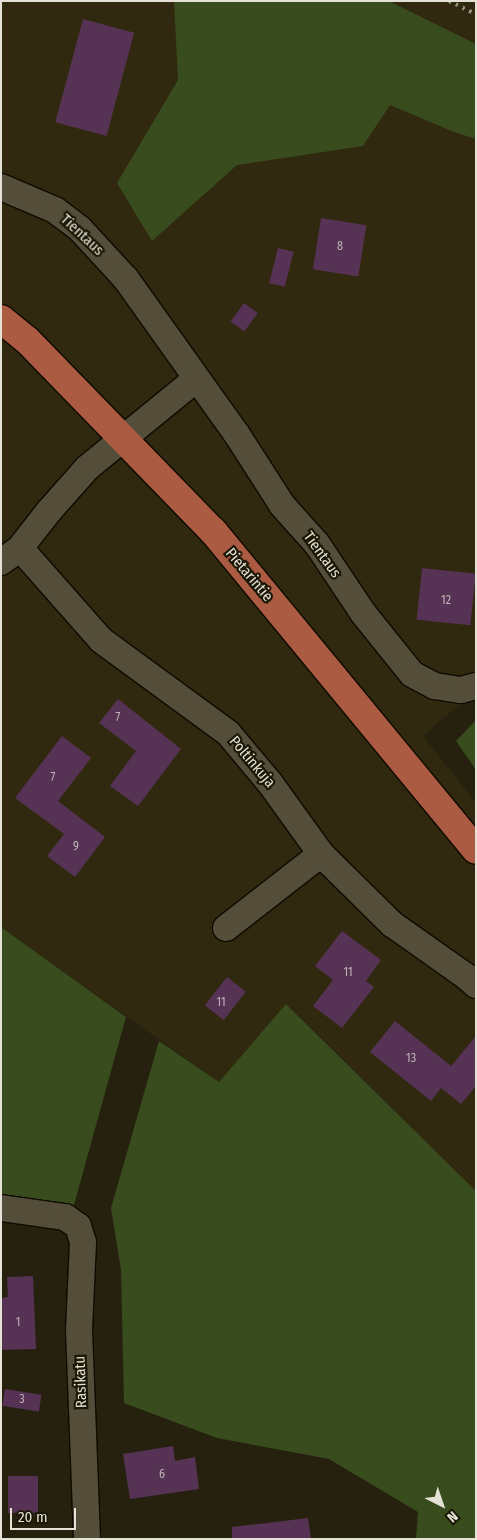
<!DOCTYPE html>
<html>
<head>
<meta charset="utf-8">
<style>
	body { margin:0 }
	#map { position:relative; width:477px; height:1540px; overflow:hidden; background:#26210f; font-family:"Fira Sans Condensed",sans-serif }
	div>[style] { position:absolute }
	.built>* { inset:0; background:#30290f }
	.forest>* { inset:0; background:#394c1e }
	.building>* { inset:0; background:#563254; transform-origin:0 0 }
	.roads { filter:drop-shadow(1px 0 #0f0a00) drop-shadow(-1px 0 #0f0a00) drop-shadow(0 1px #0f0a00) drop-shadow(0 -1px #0f0a00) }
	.minor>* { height:26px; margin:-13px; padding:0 13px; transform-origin:13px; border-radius:13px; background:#534d39 }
	.major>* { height:28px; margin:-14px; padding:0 14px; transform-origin:14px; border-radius:14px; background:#aa5b41 }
	.rail>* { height:4px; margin-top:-2px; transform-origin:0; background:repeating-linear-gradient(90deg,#949082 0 2.5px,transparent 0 7.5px) }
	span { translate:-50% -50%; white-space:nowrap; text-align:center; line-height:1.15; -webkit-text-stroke:4.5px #1c1806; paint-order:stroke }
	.number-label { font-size:12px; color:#c0b5b6 }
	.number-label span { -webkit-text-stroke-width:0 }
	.street-label { font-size:15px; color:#e4e1d6 }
	.frame { position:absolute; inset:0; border:2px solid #e4e1d6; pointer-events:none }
	.north { position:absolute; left:417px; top:1480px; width:50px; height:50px; -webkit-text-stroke:4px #1c1806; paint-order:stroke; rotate:139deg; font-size:14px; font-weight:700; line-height:20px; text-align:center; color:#e4e1d6 }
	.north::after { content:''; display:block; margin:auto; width:18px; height:22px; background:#e4e1d6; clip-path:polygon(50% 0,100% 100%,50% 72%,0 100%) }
	.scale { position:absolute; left:10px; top:1508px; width:66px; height:22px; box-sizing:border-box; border:2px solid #e4e1d6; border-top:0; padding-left:6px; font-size:15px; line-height:18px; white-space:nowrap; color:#e4e1d6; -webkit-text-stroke:4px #1c1806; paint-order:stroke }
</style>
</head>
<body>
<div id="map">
	<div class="built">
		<div style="clip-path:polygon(1px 1px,283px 1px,476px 89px,476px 690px,423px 736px,476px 803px,476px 1191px,287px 1004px,219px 1082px,1px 927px)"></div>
		<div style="clip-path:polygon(389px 1px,476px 1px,476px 44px,399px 6px)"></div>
	</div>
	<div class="forest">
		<div style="clip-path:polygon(174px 1px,389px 1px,476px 44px,476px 139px,454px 132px,390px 105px,363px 146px,237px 165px,152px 241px,117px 183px,178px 80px)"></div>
		<div style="clip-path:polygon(476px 720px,476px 770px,456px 741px)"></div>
		<div style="clip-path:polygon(1px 927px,126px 1017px,72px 1212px,1px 1200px)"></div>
		<div style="clip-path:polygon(286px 1004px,476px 1191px,476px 1539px,416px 1539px,418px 1512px,329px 1459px,217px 1438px,124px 1403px,121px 1270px,111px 1208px,159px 1041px,219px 1082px)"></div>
	</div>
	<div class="building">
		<div style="left:83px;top:19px;width:53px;height:107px;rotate:15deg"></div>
		<div style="left:321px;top:218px;width:46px;height:52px;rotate:9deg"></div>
		<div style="left:278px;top:248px;width:16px;height:36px;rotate:14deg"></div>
		<div style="left:244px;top:303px;width:17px;height:23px;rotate:36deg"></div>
		<div style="left:422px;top:568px;width:54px;height:52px;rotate:6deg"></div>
		<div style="clip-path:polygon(118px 699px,181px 749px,138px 806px,110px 786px,136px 751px,99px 723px)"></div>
		<div style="clip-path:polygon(62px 736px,91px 758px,58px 801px,105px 837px,75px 877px,47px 856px,64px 834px,15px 798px)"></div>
		<div style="clip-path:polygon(342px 931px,381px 960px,366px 981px,374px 987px,342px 1028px,313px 1006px,333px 980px,315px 966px)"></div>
		<div style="left:227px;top:977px;width:24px;height:36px;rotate:38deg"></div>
		<div style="clip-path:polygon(395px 1021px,451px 1066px,476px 1036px,476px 1086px,461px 1104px,441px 1088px,431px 1101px,370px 1052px)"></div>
		<div style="clip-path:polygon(33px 1276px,36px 1349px,1px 1350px,1px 1298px,8px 1297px,7px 1277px)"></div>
		<div style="left:5px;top:1389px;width:37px;height:17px;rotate:9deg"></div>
		<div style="clip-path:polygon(173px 1446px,175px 1461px,195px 1457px,199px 1489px,130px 1499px,123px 1454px)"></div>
		<div style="left:8px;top:1476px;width:30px;height:37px"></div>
		<div style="clip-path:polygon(308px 1518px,311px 1539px,232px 1539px,232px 1527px)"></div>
	</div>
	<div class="roads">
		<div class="minor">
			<div style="left:1px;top:187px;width:59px;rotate:23.1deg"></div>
			<div style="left:55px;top:210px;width:31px;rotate:37deg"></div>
			<div style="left:80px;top:229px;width:68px;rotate:47.4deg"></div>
			<div style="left:126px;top:279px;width:189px;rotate:54.5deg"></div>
			<div style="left:236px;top:433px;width:85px;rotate:57.4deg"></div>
			<div style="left:282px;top:505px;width:52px;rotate:48.1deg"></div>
			<div style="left:317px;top:544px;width:83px;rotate:56.3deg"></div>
			<div style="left:363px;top:613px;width:78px;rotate:51.2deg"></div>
			<div style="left:412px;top:674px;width:26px;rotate:28deg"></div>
			<div style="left:435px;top:686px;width:26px;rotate:9deg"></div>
			<div style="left:461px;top:690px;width:16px;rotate:-15deg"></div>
			<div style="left:20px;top:548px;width:47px;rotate:-51.9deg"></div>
			<div style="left:49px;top:511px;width:57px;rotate:-48.5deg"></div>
			<div style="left:87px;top:468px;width:141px;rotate:-39.2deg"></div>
			<div style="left:1px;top:562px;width:24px;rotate:-36deg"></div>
			<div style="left:20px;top:548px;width:123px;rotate:48.6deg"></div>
			<div style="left:101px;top:640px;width:157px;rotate:36.2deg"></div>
			<div style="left:228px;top:733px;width:65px;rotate:50deg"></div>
			<div style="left:270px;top:783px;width:87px;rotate:54.3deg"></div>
			<div style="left:321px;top:854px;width:100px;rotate:44.6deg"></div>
			<div style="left:392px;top:924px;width:92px;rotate:35.2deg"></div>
			<div style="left:467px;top:977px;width:12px;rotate:42deg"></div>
			<div style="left:226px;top:928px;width:120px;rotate:-37.9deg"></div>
			<div style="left:1px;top:1208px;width:65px;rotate:8deg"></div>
			<div style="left:65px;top:1217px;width:16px;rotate:35deg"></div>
			<div style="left:78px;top:1226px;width:17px;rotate:73deg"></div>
			<div style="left:83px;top:1242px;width:88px;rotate:92.6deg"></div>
			<div style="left:79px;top:1330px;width:209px;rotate:87.8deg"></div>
		</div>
		<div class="major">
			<div style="left:1px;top:319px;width:33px;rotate:39deg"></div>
			<div style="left:27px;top:340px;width:267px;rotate:45.8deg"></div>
			<div style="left:213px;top:531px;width:413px;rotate:50.5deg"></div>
		</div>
	</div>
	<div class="rail">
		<div style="left:449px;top:1px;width:30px;rotate:26deg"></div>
	</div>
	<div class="number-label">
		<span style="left:340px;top:247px">8</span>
		<span style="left:446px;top:601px">12</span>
		<span style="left:118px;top:718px">7</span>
		<span style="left:53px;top:778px">7</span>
		<span style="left:76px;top:847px">9</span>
		<span style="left:348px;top:973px">11</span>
		<span style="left:221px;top:1003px">11</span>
		<span style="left:411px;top:1059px">13</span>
		<span style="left:18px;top:1323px">1</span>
		<span style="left:22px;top:1400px">3</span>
		<span style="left:162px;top:1475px">6</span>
	</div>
	<div class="street-label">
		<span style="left:82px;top:235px;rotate:43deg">Tientaus</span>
		<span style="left:322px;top:555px;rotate:54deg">Tientaus</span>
		<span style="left:249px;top:575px;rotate:50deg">Pietarintie</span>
		<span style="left:252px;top:762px;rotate:50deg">Poltinkuja</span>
		<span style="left:81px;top:1382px;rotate:-92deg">Rasikatu</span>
	</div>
	<div class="frame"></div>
	<div class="north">N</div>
	<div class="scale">20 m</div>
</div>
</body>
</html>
